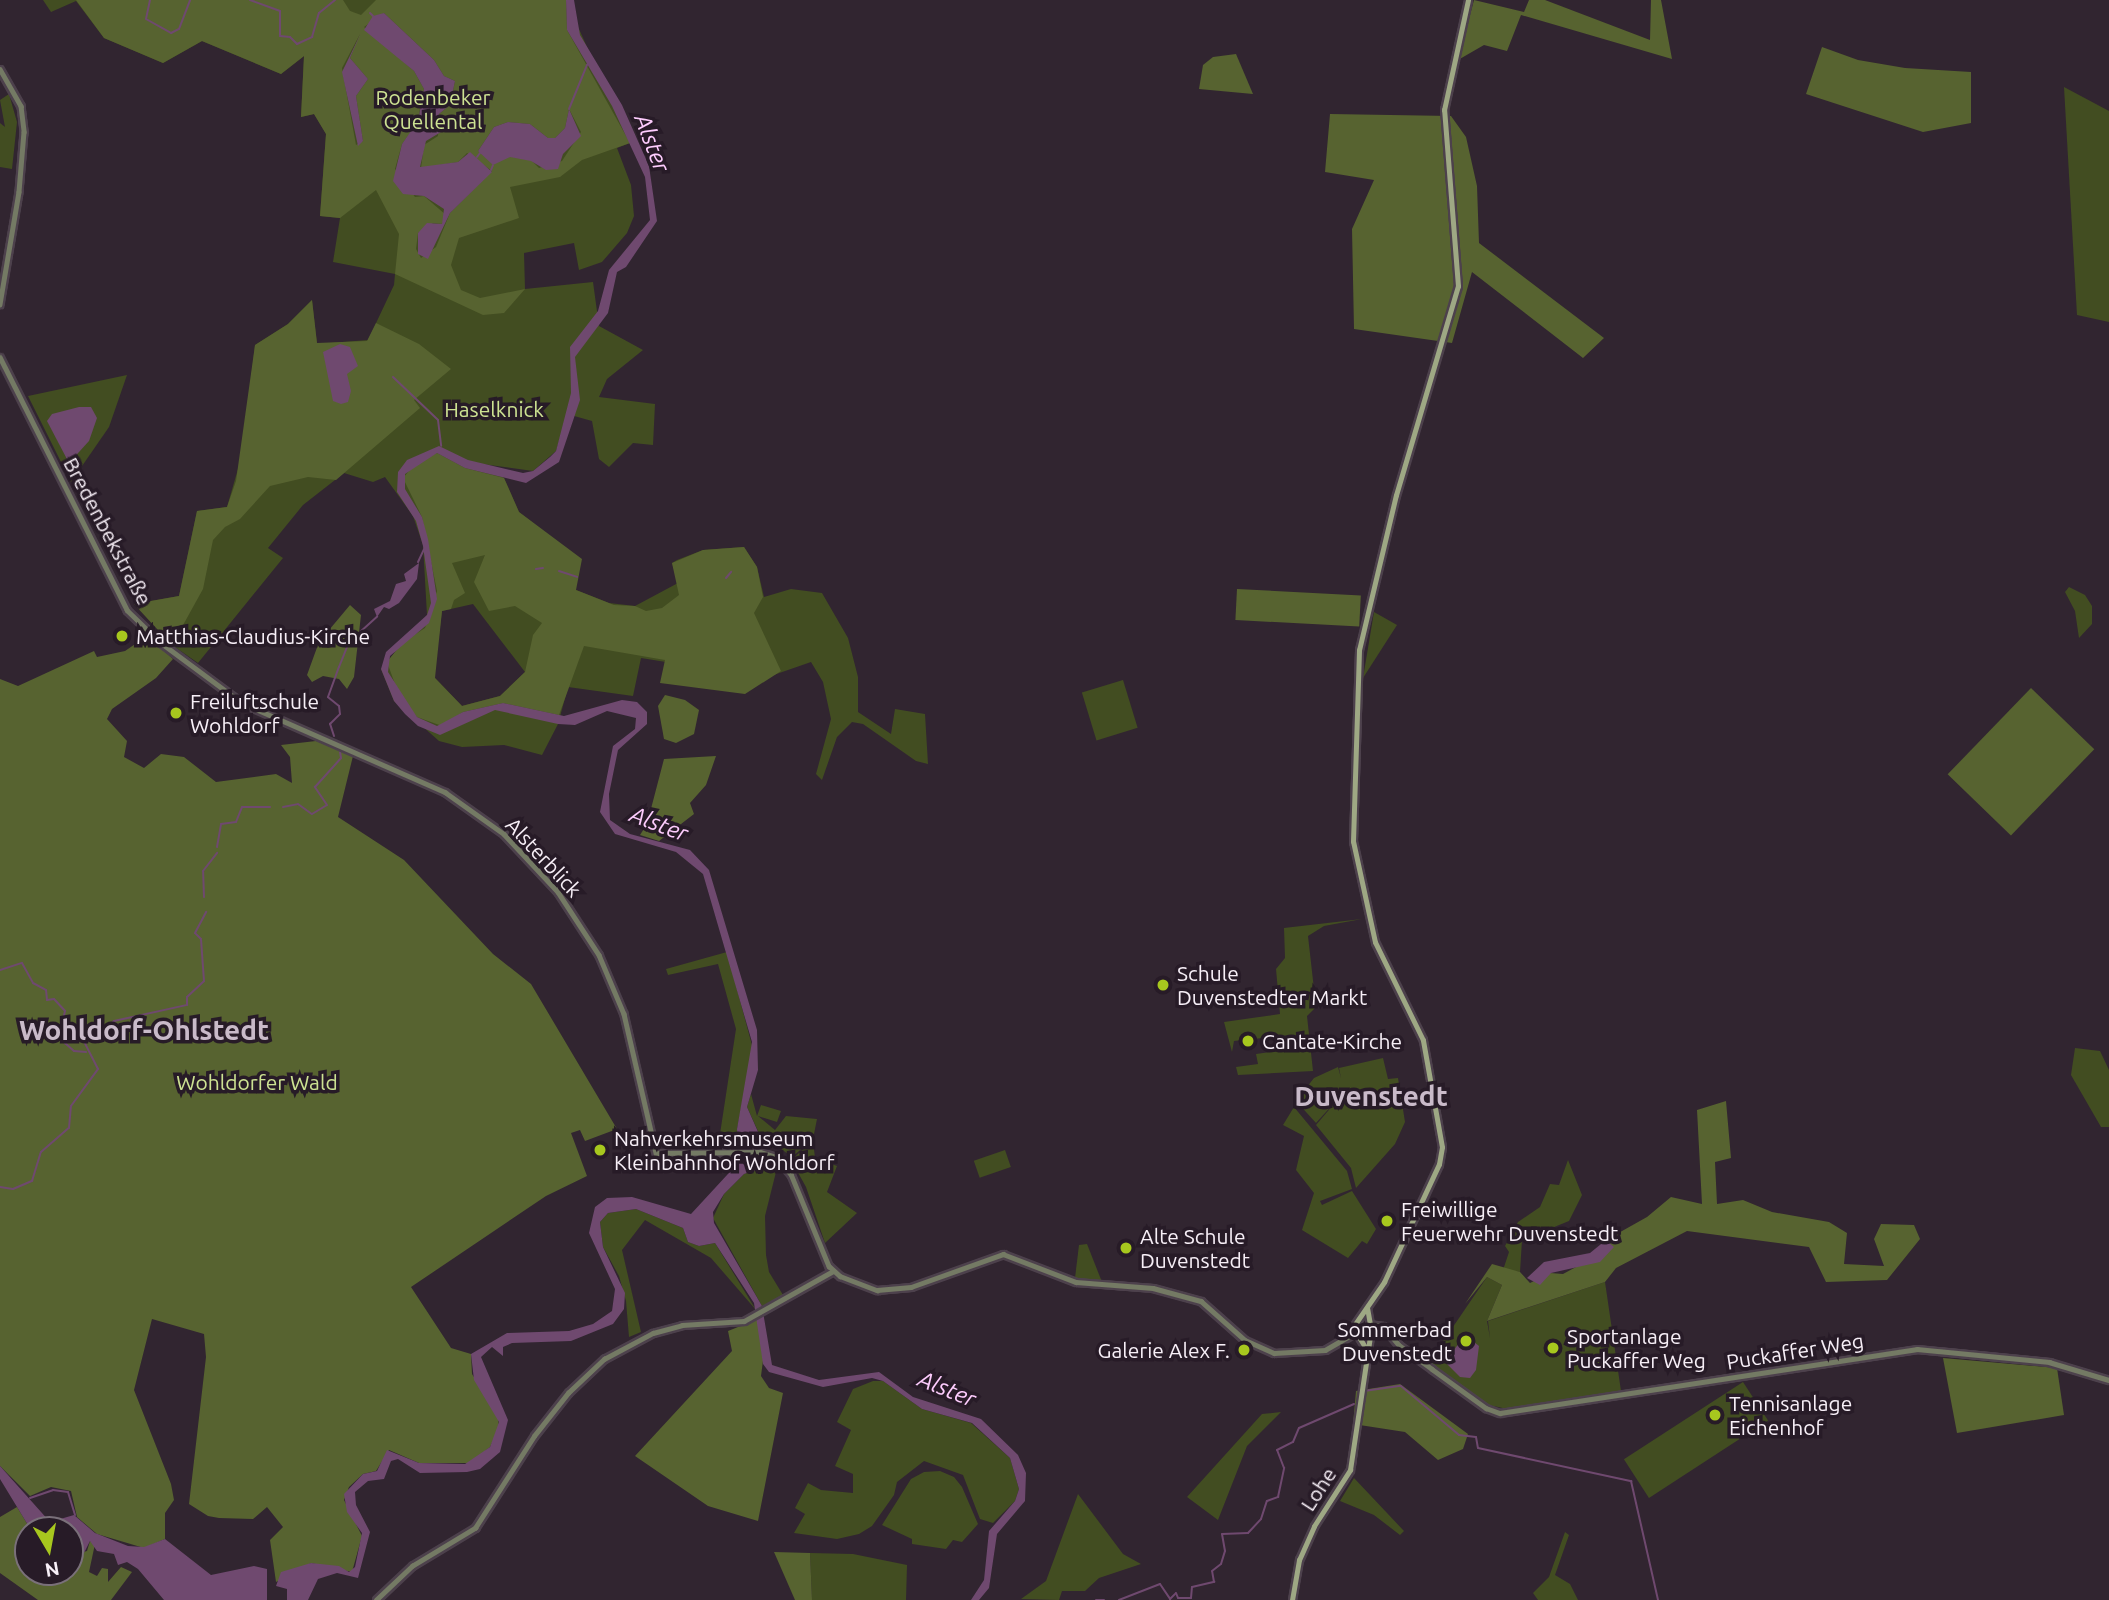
<!DOCTYPE html>
<html>
<head>
<meta charset="utf-8">
<style>
	body { margin:0 }
	#map { position:relative; width:2109px; height:1600px; overflow:hidden; background:#312530; font-family:Ubuntu,sans-serif }
	div>[style] { position:absolute }
	.green>* { inset:0; background:#424d21; transform-origin:0 0 }
	.forest>* { inset:0; background:#576330; transform-origin:0 0 }
	.water>* { inset:0; background:#6f496f }
	.stream>* { height:2px; margin:-1px; padding:0 1px; transform-origin:1px; border-radius:1px; background:#6f496f }
	.roads { filter:drop-shadow(2px 0 #4d414c) drop-shadow(-2px 0 #4d414c) drop-shadow(0 2px #4d414c) drop-shadow(0 -2px #4d414c) }
	.tertiary>* { height:4.5px; margin:-2.25px; padding:0 2.25px; transform-origin:2.25px; border-radius:2.25px; background:#747a64 }
	.secondary>* { height:5px; margin:-2.5px; padding:0 2.5px; transform-origin:2.5px; border-radius:2.5px; background:#9ea884 }
	.dots>* { width:19px; height:19px; translate:-50% -50%; box-sizing:border-box; border:4px solid #271b27; border-radius:50% }
	span { translate:-50% -50%; white-space:nowrap; text-align:center; line-height:1.15; -webkit-text-stroke:7px #271b27; paint-order:stroke }
	.park-label { font-size:21px; color:#cde292 }
	.street-label { font-size:21px; color:#f7eff7 }
	.poi-label { font-size:21px; color:#f7eff7 }
	.left { translate:0 -50%; text-align:left }
	.right { translate:-100% -50%; text-align:right }
	.water-label { font-size:23px; color:#fecdfe; font-style:italic }
	.district-label { font-size:28px; color:#c9bac9; font-weight:700 }
	.north { position:absolute; left:14px; top:1516px; width:70px; height:70px; box-sizing:border-box; background:#271b27; border:2px solid #7a707a; border-radius:50%; rotate:170deg; font-size:19px; font-weight:700; line-height:28px; text-align:center; color:#f7eff7 }
	.north::after { content:''; display:block; margin:auto; width:24px; height:32px; background:#a7c71e; clip-path:polygon(50% 0,100% 100%,50% 72%,0 100%) }
</style>
</head>
<body>
<div id="map">
	<div class="green">
		<div style="clip-path:polygon(evenodd,43px 0,566px 0,630px 143px,617px 148px,631px 185px,634px 216px,627px 233px,602px 262px,579px 270px,574px 243px,524px 253px,525px 289px,593px 282px,599px 326px,643px 350px,607px 379px,599px 397px,655px 404px,653px 445px,633px 443px,609px 467px,599px 459px,592px 421px,567px 414px,556px 451px,533px 471px,482px 464px,504px 478px,519px 512px,572px 554px,576px 590px,609px 603px,635px 606px,678px 583px,672px 563px,677px 560px,703px 550px,744px 547px,757px 567px,764px 597px,791px 589px,822px 593px,848px 638px,858px 677px,858px 712px,891px 734px,895px 709px,925px 714px,928px 764px,916px 761px,863px 724px,852px 722px,837px 737px,822px 780px,816px 774px,831px 719px,823px 682px,811px 662px,765px 678px,641px 658px,633px 696px,568px 687px,558px 724px,542px 755px,504px 745px,462px 747px,439px 741px,394px 701px,381px 669px,427px 615px,423px 545px,413px 516px,385px 477px,373px 482px,344px 473px,303px 505px,268px 548px,283px 558px,198px 663px,172px 645px,134px 604px,179px 596px,197px 511px,227px 507px,242px 455px,255px 345px,288px 324px,312px 300px,317px 344px,368px 340px,394px 285px,395px 274px,333px 262px,340px 218px,320px 216px,326px 134px,314px 114px,301px 117px,304px 56px,281px 74px,202px 41px,163px 63px,104px 38px,76px 1px,51px 12px,43px 0,473px 604px,525px 672px,500px 696px,462px 706px,435px 678px,435px 667px,442px 611px,473px 604px)"></div>
		<div style="clip-path:polygon(2064px 87px,2109px 111px,2109px 322px,2077px 315px)"></div>
		<div style="clip-path:polygon(9px 94px,17px 122px,12px 169px,0 167px,0 123px,5px 127px,0 100px)"></div>
		<div style="clip-path:polygon(127px 375px,109px 427px,71px 482px,28px 396px)"></div>
		<div style="clip-path:polygon(2069px 587px,2085px 595px,2092px 606px,2092px 624px,2079px 638px,2075px 611px,2065px 592px)"></div>
		<div style="clip-path:polygon(1374px 612px,1397px 625px,1363px 678px)"></div>
		<div style="left:1123px;top:680px;width:50px;height:43px;rotate:73deg"></div>
		<div style="clip-path:polygon(1362px 919px,1324px 926px,1308px 936px,1316px 1007px,1307px 1016px,1313px 1071px,1238px 1075px,1236px 1067px,1258px 1064px,1256px 1054px,1286px 1050px,1282px 1036px,1234px 1041px,1232px 1052px,1224px 1022px,1280px 1014px,1276px 969px,1285px 958px,1284px 928px)"></div>
		<div style="clip-path:polygon(727px 952px,753px 1049px,737px 1129px,740px 1147px,718px 1147px,736px 1029px,718px 964px,668px 975px,666px 969px)"></div>
		<div style="clip-path:polygon(2075px 1048px,2100px 1051px,2109px 1070px,2109px 1127px,2101px 1127px,2071px 1075px)"></div>
		<div style="clip-path:polygon(1383px 1058px,1388px 1079px,1398px 1078px,1405px 1122px,1395px 1144px,1356px 1188px,1351px 1168px,1316px 1125px,1345px 1091px,1316px 1123px,1296px 1101px,1314px 1078px,1338px 1067px,1341px 1078px,1339px 1068px)"></div>
		<div style="clip-path:polygon(751px 1094px,757px 1116px,761px 1105px,781px 1111px,777px 1122px,758px 1116px,775px 1130px,786px 1116px,817px 1119px,813px 1139px,792px 1157px,780px 1148px,745px 1147px,758px 1131px,747px 1107px)"></div>
		<div style="clip-path:polygon(1294px 1107px,1347px 1171px,1352px 1189px,1320px 1201px,1322px 1205px,1352px 1191px,1376px 1229px,1367px 1244px,1362px 1241px,1348px 1258px,1302px 1230px,1314px 1193px,1296px 1170px,1304px 1136px,1283px 1125px)"></div>
		<div style="clip-path:polygon(813px 1141px,815px 1158px,837px 1166px,827px 1192px,857px 1213px,825px 1243px,806px 1187px,791px 1160px)"></div>
		<div style="left:1005px;top:1150px;width:18px;height:33px;rotate:71deg"></div>
		<div style="clip-path:polygon(760px 1159px,777px 1168px,765px 1216px,766px 1255px,769px 1272px,783px 1295px,762px 1306px,713px 1218px,724px 1194px,744px 1174px,759px 1169px)"></div>
		<div style="clip-path:polygon(1568px 1160px,1582px 1195px,1569px 1221px,1522px 1240px,1520px 1272px,1503px 1270px,1509px 1252px,1505px 1246px,1518px 1222px,1540px 1207px,1550px 1184px,1559px 1185px)"></div>
		<div style="clip-path:polygon(636px 1209px,683px 1228px,688px 1242px,699px 1246px,715px 1243px,756px 1310px,711px 1258px,645px 1220px,622px 1250px,641px 1332px,629px 1337px,626px 1301px,619px 1276px,603px 1247px,600px 1222px,608px 1213px)"></div>
		<div style="clip-path:polygon(1087px 1244px,1102px 1282px,1075px 1278px,1079px 1245px)"></div>
		<div style="clip-path:polygon(1487px 1277px,1502px 1285px,1487px 1321px,1490px 1338px,1488px 1321px,1605px 1282px,1621px 1391px,1507px 1409px,1489px 1405px,1429px 1362px)"></div>
		<div style="clip-path:polygon(873px 1381px,883px 1381px,922px 1409px,971px 1423px,1010px 1458px,1019px 1489px,1015px 1501px,993px 1523px,980px 1519px,963px 1475px,924px 1461px,897px 1482px,894px 1495px,872px 1526px,859px 1534px,837px 1539px,794px 1533px,805px 1514px,795px 1508px,808px 1483px,821px 1490px,853px 1493px,853px 1474px,835px 1466px,851px 1430px,837px 1422px,853px 1389px)"></div>
		<div style="left:1743px;top:1382px;width:46px;height:142px;rotate:57deg"></div>
		<div style="clip-path:polygon(1281px 1412px,1247px 1446px,1218px 1520px,1187px 1497px,1262px 1414px)"></div>
		<div style="clip-path:polygon(940px 1471px,954px 1477px,962px 1487px,978px 1524px,962px 1542px,953px 1540px,946px 1549px,912px 1544px,912px 1539px,882px 1525px,911px 1479px,924px 1472px)"></div>
		<div style="clip-path:polygon(1354px 1478px,1404px 1531px,1400px 1535px,1374px 1515px,1340px 1501px)"></div>
		<div style="clip-path:polygon(1078px 1494px,1123px 1554px,1141px 1564px,1099px 1578px,1085px 1591px,1062px 1591px,1059px 1600px,1021px 1599px,1046px 1581px)"></div>
		<div style="clip-path:polygon(1565px 1532px,1569px 1535px,1555px 1575px,1570px 1584px,1578px 1600px,1538px 1600px,1533px 1593px,1549px 1577px)"></div>
		<div style="clip-path:polygon(810px 1553px,853px 1554px,907px 1565px,906px 1600px,812px 1600px)"></div>
	</div>
	<div class="forest">
		<div style="clip-path:polygon(evenodd,76px 0,343px 0,350px 11px,361px 15px,376px 0,566px 0,567px 30px,630px 143px,582px 160px,560px 177px,510px 187px,519px 218px,459px 238px,451px 265px,461px 290px,480px 298px,525px 289px,504px 313px,483px 315px,395px 274px,399px 234px,376px 190px,340px 218px,320px 216px,326px 134px,314px 114px,301px 117px,304px 56px,281px 74px,202px 41px,163px 63px,104px 38px,76px 0,384px 13px,434px 60px,444px 76px,455px 81px,450px 105px,439px 114px,438px 136px,424px 145px,421px 168px,458px 162px,467px 153px,492px 171px,450px 213px,436px 247px,421px 258px,416px 249px,418px 233px,433px 223px,442px 224px,446px 215px,424px 196px,415px 197px,395px 169px,402px 144px,417px 124px,424px 89px,414px 71px,364px 27px,384px 13px,76px 0,360px 34px,350px 58px,368px 79px,356px 96px,363px 141px,356px 145px,342px 68px,360px 34px,76px 0,569px 109px,581px 132px,562px 161px,539px 168px,531px 160px,478px 151px,494px 127px,508px 122px,530px 124px,548px 138px,555px 138px,565px 128px,569px 109px)"></div>
		<div style="clip-path:polygon(1474px 0,1524px 12px,1529px 0,1545px 0,1650px 40px,1651px 0,1661px 0,1672px 59px,1521px 15px,1507px 51px,1484px 45px,1458px 60px)"></div>
		<div style="clip-path:polygon(1822px 47px,1858px 60px,1905px 68px,1971px 72px,1971px 123px,1923px 132px,1806px 94px)"></div>
		<div style="clip-path:polygon(1236px 54px,1253px 94px,1199px 89px,1203px 65px,1213px 57px)"></div>
		<div style="clip-path:polygon(1330px 114px,1451px 116px,1466px 137px,1477px 186px,1479px 243px,1604px 338px,1583px 358px,1472px 272px,1452px 343px,1354px 329px,1352px 229px,1374px 180px,1325px 172px)"></div>
		<div style="clip-path:polygon(312px 300px,317px 343px,367px 341px,376px 323px,419px 344px,451px 369px,414px 400px,420px 408px,336px 480px,308px 477px,270px 486px,240px 519px,225px 527px,213px 540px,203px 589px,172px 645px,134px 604px,179px 596px,197px 511px,227px 507px,236px 481px,255px 345px,288px 324px)"></div>
		<div style="clip-path:polygon(evenodd,437px 453px,465px 468px,504px 478px,519px 512px,582px 559px,576px 590px,614px 605px,635px 606px,646px 611px,662px 608px,679px 595px,672px 563px,703px 550px,744px 547px,757px 567px,763px 597px,754px 613px,781px 671px,745px 694px,660px 683px,665px 660px,584px 646px,559px 715px,503px 703px,463px 712px,442px 726px,417px 717px,399px 695px,387px 662px,402px 643px,425px 628px,437px 591px,422px 517px,403px 478px,415px 464px,437px 453px,485px 555px,474px 582px,489px 611px,515px 606px,542px 623px,533px 635px,525px 672px,500px 696px,462px 706px,435px 678px,442px 611px,451px 609px,454px 600px,465px 593px,452px 563px,485px 555px)"></div>
		<div style="left:1237px;top:589px;width:124px;height:31px;rotate:3deg"></div>
		<div style="clip-path:polygon(350px 605px,361px 615px,354px 677px,347px 689px,339px 679px,323px 676px,312px 682px,307px 675px,319px 642px)"></div>
		<div style="clip-path:polygon(147px 636px,173px 659px,156px 678px,112px 709px,107px 719px,127px 741px,124px 757px,144px 768px,161px 754px,184px 757px,216px 782px,276px 774px,292px 783px,290px 757px,281px 745px,316px 741px,353px 756px,338px 817px,404px 860px,493px 954px,531px 984px,617px 1129px,585px 1141px,580px 1130px,571px 1133px,587px 1176px,546px 1196px,411px 1287px,451px 1348px,471px 1354px,472px 1374px,498px 1415px,499px 1428px,490px 1447px,470px 1463px,419px 1463px,389px 1450px,376px 1471px,363px 1474px,349px 1487px,344px 1500px,362px 1536px,352px 1572px,311px 1563px,276px 1582px,270px 1540px,283px 1527px,267px 1507px,253px 1519px,219px 1518px,208px 1516px,189px 1504px,206px 1357px,204px 1334px,152px 1319px,134px 1390px,171px 1484px,174px 1500px,165px 1513px,165px 1539px,144px 1548px,97px 1534px,77px 1517px,71px 1491px,51px 1487px,30px 1496px,0 1466px,0 679px,18px 686px,94px 651px,97px 657px,125px 651px)"></div>
		<div style="left:2031px;top:688px;width:88px;height:120px;rotate:44deg"></div>
		<div style="clip-path:polygon(665px 695px,685px 700px,699px 710px,694px 734px,676px 743px,664px 739px,658px 706px)"></div>
		<div style="clip-path:polygon(716px 756px,706px 785px,690px 803px,694px 814px,659px 841px,640px 835px,647px 824px,664px 759px)"></div>
		<div style="clip-path:polygon(1726px 1101px,1731px 1158px,1715px 1162px,1717px 1204px,1743px 1200px,1772px 1212px,1829px 1222px,1847px 1233px,1844px 1264px,1884px 1266px,1874px 1239px,1881px 1224px,1914px 1225px,1920px 1239px,1887px 1280px,1826px 1282px,1809px 1247px,1687px 1231px,1616px 1268px,1605px 1282px,1487px 1321px,1502px 1285px,1487px 1277px,1465px 1304px,1492px 1264px,1520px 1272px,1530px 1283px,1550px 1273px,1563px 1274px,1613px 1247px,1606px 1240px,1647px 1217px,1671px 1197px,1702px 1204px,1697px 1110px)"></div>
		<div style="clip-path:polygon(758px 1319px,764px 1353px,761px 1376px,769px 1388px,783px 1393px,758px 1521px,708px 1506px,635px 1456px,732px 1351px,728px 1331px)"></div>
		<div style="clip-path:polygon(1943px 1358px,2057px 1368px,2064px 1415px,1957px 1433px)"></div>
		<div style="clip-path:polygon(1400px 1384px,1468px 1434px,1463px 1449px,1438px 1460px,1405px 1432px,1353px 1424px,1356px 1391px)"></div>
		<div style="clip-path:polygon(17px 1507px,31px 1530px,28px 1572px,70px 1572px,70px 1530px,58px 1530px,68px 1526px,75px 1534px,72px 1555px,87px 1551px,90px 1541px,95px 1544px,89px 1572px,97px 1576px,102px 1568px,108px 1569px,108px 1582px,121px 1567px,132px 1572px,111px 1600px,38px 1600px,0 1573px,0 1517px)"></div>
		<div style="clip-path:polygon(774px 1552px,810px 1553px,812px 1600px,795px 1600px)"></div>
	</div>
	<div class="water">
		<div style="clip-path:polygon(566px 0,574px 0,580px 35px,622px 105px,649px 166px,657px 221px,626px 267px,617px 272px,608px 313px,575px 357px,580px 400px,559px 462px,526px 483px,465px 468px,437px 453px,405px 474px,405px 489px,422px 517px,428px 539px,437px 599px,429px 623px,390px 656px,388px 672px,417px 717px,437px 726px,463px 712px,503px 703px,564px 716px,622px 700px,637px 702px,647px 712px,647px 724px,618px 750px,609px 794px,610px 820px,630px 834px,690px 850px,709px 870px,757px 1030px,758px 1070px,747px 1107px,759px 1134px,745px 1145px,743px 1164px,750px 1168px,760px 1159px,759px 1169px,744px 1174px,724px 1194px,713px 1212px,714px 1223px,762px 1306px,772px 1365px,819px 1380px,879px 1372px,913px 1397px,981px 1419px,1018px 1455px,1026px 1473px,1025px 1501px,997px 1534px,989px 1588px,979px 1600px,971px 1600px,984px 1580px,989px 1531px,1015px 1501px,1019px 1489px,1010px 1458px,972px 1423px,922px 1409px,883px 1381px,872px 1378px,823px 1387px,769px 1372px,763px 1364px,754px 1303px,715px 1243px,699px 1246px,688px 1242px,683px 1228px,636px 1209px,608px 1213px,600px 1222px,603px 1247px,625px 1293px,624px 1309px,613px 1324px,571px 1341px,512px 1343px,503px 1347px,503px 1356px,492px 1347px,481px 1357px,508px 1420px,500px 1452px,480px 1469px,467px 1472px,420px 1473px,398px 1459px,391px 1461px,384px 1479px,368px 1481px,355px 1492px,356px 1505px,370px 1532px,358px 1578px,337px 1573px,318px 1579px,308px 1600px,287px 1600px,287px 1589px,276px 1586px,281px 1572px,311px 1563px,339px 1566px,349px 1572px,355px 1567px,362px 1533px,347px 1512px,344px 1494px,363px 1474px,377px 1471px,387px 1450px,419px 1463px,465px 1464px,490px 1447px,499px 1422px,474px 1380px,471px 1354px,507px 1333px,569px 1331px,593px 1324px,612px 1311px,615px 1289px,589px 1233px,595px 1207px,607px 1198px,632px 1197px,691px 1214px,739px 1162px,737px 1129px,752px 1042px,703px 874px,676px 852px,615px 834px,600px 812px,613px 746px,635px 729px,636px 718px,607px 711px,575px 725px,558px 724px,495px 710px,440px 735px,418px 726px,405px 714px,394px 701px,381px 669px,386px 652px,427px 615px,431px 603px,423px 546px,416px 521px,397px 492px,398px 472px,407px 460px,439px 446px,468px 460px,523px 473px,533px 471px,550px 457px,556px 451px,571px 393px,570px 347px,598px 311px,609px 270px,650px 220px,645px 177px,612px 106px,567px 30px)"></div>
		<div style="clip-path:polygon(384px 13px,434px 60px,444px 76px,455px 81px,450px 105px,439px 114px,441px 132px,426px 141px,420px 167px,458px 162px,470px 152px,492px 172px,450px 213px,428px 259px,418px 254px,418px 233px,427px 223px,442px 224px,444px 209px,424px 196px,403px 194px,393px 181px,402px 144px,418px 121px,424px 89px,414px 71px,364px 30px,373px 16px)"></div>
		<div style="clip-path:polygon(361px 33px,350px 58px,368px 79px,356px 96px,363px 141px,358px 146px,342px 72px)"></div>
		<div style="clip-path:polygon(569px 109px,581px 136px,563px 154px,558px 169px,546px 170px,531px 161px,510px 157px,493px 165px,478px 151px,494px 127px,508px 122px,530px 124px,548px 138px,555px 138px,565px 128px)"></div>
		<div style="clip-path:polygon(340px 344px,350px 347px,358px 366px,347px 374px,351px 391px,348px 402px,341px 404px,333px 401px,323px 352px)"></div>
		<div style="clip-path:polygon(79px 407px,91px 407px,97px 418px,89px 441px,69px 463px,47px 421px,52px 414px)"></div>
		<div style="clip-path:polygon(419px 563px,417px 579px,399px 603px,389px 609px,384px 607px,377px 617px,374px 609px,390px 601px,396px 584px,406px 581px,404px 574px)"></div>
		<div style="clip-path:polygon(1606px 1240px,1614px 1247px,1600px 1262px,1551px 1273px,1540px 1285px,1527px 1278px,1544px 1262px,1590px 1253px)"></div>
		<div style="clip-path:polygon(1465px 1335px,1479px 1346px,1476px 1370px,1470px 1378px,1460px 1377px,1445px 1362px)"></div>
		<div style="clip-path:polygon(0 1466px,50px 1522px,74px 1515px,95px 1533px,128px 1546px,144px 1547px,165px 1539px,211px 1575px,254px 1566px,267px 1569px,267px 1600px,164px 1600px,138px 1569px,127px 1562px,118px 1565px,114px 1554px,97px 1551px,90px 1541px,82px 1557px,74px 1558px,74px 1528px,31px 1530px,0 1479px)"></div>
	</div>
	<div class="stream">
		<div style="left:150px;top:0;width:19px;rotate:102deg"></div>
		<div style="left:146px;top:19px;width:29px;rotate:29deg"></div>
		<div style="left:171px;top:33px;width:9px;rotate:-27deg"></div>
		<div style="left:179px;top:29px;width:31px;rotate:-69deg"></div>
		<div style="left:250px;top:0;width:32px;rotate:20deg"></div>
		<div style="left:280px;top:11px;width:25px;rotate:90deg"></div>
		<div style="left:280px;top:36px;width:10px;rotate:6deg"></div>
		<div style="left:290px;top:37px;width:10px;rotate:45deg"></div>
		<div style="left:297px;top:44px;width:17px;rotate:-25deg"></div>
		<div style="left:312px;top:37px;width:25px;rotate:-74deg"></div>
		<div style="left:319px;top:13px;width:21px;rotate:-39deg"></div>
		<div style="left:370px;top:13px;width:4px;rotate:45deg"></div>
		<div style="left:569px;top:109px;width:48px;rotate:-67.8deg"></div>
		<div style="left:477px;top:157px;width:5px;rotate:-53deg"></div>
		<div style="left:491px;top:170px;width:5px;rotate:-68deg"></div>
		<div style="left:393px;top:377px;width:62px;rotate:43.7deg"></div>
		<div style="left:438px;top:420px;width:26px;rotate:83deg"></div>
		<div style="left:418px;top:562px;width:14px;rotate:-65deg"></div>
		<div style="left:536px;top:569px;width:7px;rotate:-8deg"></div>
		<div style="left:559px;top:571px;width:19px;rotate:18deg"></div>
		<div style="left:726px;top:578px;width:8px;rotate:-50deg"></div>
		<div style="left:334px;top:736px;width:13px;rotate:-108deg"></div>
		<div style="left:330px;top:724px;width:14px;rotate:-45deg"></div>
		<div style="left:340px;top:714px;width:8px;rotate:-97deg"></div>
		<div style="left:339px;top:706px;width:14px;rotate:-141deg"></div>
		<div style="left:328px;top:697px;width:32px;rotate:-70deg"></div>
		<div style="left:339px;top:667px;width:27px;rotate:-68deg"></div>
		<div style="left:349px;top:642px;width:38px;rotate:-42deg"></div>
		<div style="left:283px;top:807px;width:15px;rotate:-11deg"></div>
		<div style="left:298px;top:804px;width:17px;rotate:36deg"></div>
		<div style="left:312px;top:814px;width:17px;rotate:-31deg"></div>
		<div style="left:327px;top:805px;width:22px;rotate:-124deg"></div>
		<div style="left:315px;top:787px;width:39px;rotate:-48deg"></div>
		<div style="left:341px;top:758px;width:6px;rotate:-99deg"></div>
		<div style="left:217px;top:847px;width:23px;rotate:-80deg"></div>
		<div style="left:221px;top:824px;width:15px;rotate:-8deg"></div>
		<div style="left:236px;top:822px;width:16px;rotate:-68deg"></div>
		<div style="left:242px;top:807px;width:28px"></div>
		<div style="left:204px;top:897px;width:26px;rotate:-92deg"></div>
		<div style="left:203px;top:871px;width:23px;rotate:-52deg"></div>
		<div style="left:0;top:970px;width:23px;rotate:-18deg"></div>
		<div style="left:22px;top:963px;width:23px;rotate:61deg"></div>
		<div style="left:33px;top:983px;width:15px;rotate:28deg"></div>
		<div style="left:46px;top:990px;width:10px;rotate:84deg"></div>
		<div style="left:47px;top:1000px;width:7px;rotate:-8deg"></div>
		<div style="left:54px;top:999px;width:16px;rotate:47deg"></div>
		<div style="left:65px;top:1011px;width:18px;rotate:103deg"></div>
		<div style="left:61px;top:1029px;width:15px;rotate:74deg"></div>
		<div style="left:65px;top:1043px;width:12px;rotate:42deg"></div>
		<div style="left:74px;top:1051px;width:12px;rotate:5deg"></div>
		<div style="left:0;top:1187px;width:13px;rotate:9deg"></div>
		<div style="left:13px;top:1189px;width:21px;rotate:-23deg"></div>
		<div style="left:32px;top:1181px;width:30px;rotate:-73deg"></div>
		<div style="left:41px;top:1152px;width:37px;rotate:-41deg"></div>
		<div style="left:69px;top:1128px;width:22px;rotate:-85deg"></div>
		<div style="left:71px;top:1106px;width:46px;rotate:-53.9deg"></div>
		<div style="left:98px;top:1069px;width:29px;rotate:-117deg"></div>
		<div style="left:85px;top:1043px;width:36px;rotate:-37deg"></div>
		<div style="left:114px;top:1021px;width:75px;rotate:-12.4deg"></div>
		<div style="left:187px;top:1005px;width:8px;rotate:-90deg"></div>
		<div style="left:187px;top:997px;width:23px;rotate:-43deg"></div>
		<div style="left:204px;top:981px;width:42px;rotate:-94.1deg"></div>
		<div style="left:201px;top:939px;width:8px;rotate:-135deg"></div>
		<div style="left:195px;top:933px;width:24px;rotate:-62deg"></div>
		<div style="left:1364px;top:1391px;width:37px;rotate:-8deg"></div>
		<div style="left:1401px;top:1386px;width:76px;rotate:40.2deg"></div>
		<div style="left:1459px;top:1435px;width:17px;rotate:7deg"></div>
		<div style="left:1476px;top:1437px;width:11px;rotate:80deg"></div>
		<div style="left:1478px;top:1448px;width:157px;rotate:12.2deg"></div>
		<div style="left:1631px;top:1481px;width:122px;rotate:77.2deg"></div>
		<div style="left:1355px;top:1467px;width:39px;rotate:-83deg"></div>
		<div style="left:1340px;top:1491px;width:14px;rotate:-56deg"></div>
		<div style="left:30px;top:1498px;width:24px;rotate:-19deg"></div>
		<div style="left:53px;top:1490px;width:15px;rotate:8deg"></div>
		<div style="left:68px;top:1492px;width:24px;rotate:73deg"></div>
		<div style="left:1096px;top:1600px;width:8px"></div>
		<div style="left:1119px;top:1600px;width:44px;rotate:-21.3deg"></div>
		<div style="left:1160px;top:1584px;width:18px;rotate:56deg"></div>
		<div style="left:1170px;top:1599px;width:8px;rotate:-45deg"></div>
		<div style="left:1176px;top:1593px;width:5px;rotate:68deg"></div>
		<div style="left:1178px;top:1598px;width:13px"></div>
		<div style="left:1191px;top:1598px;width:11px;rotate:-85deg"></div>
		<div style="left:1192px;top:1587px;width:23px;rotate:-13deg"></div>
		<div style="left:1214px;top:1582px;width:11px;rotate:-100deg"></div>
		<div style="left:1212px;top:1571px;width:11px;rotate:-38deg"></div>
		<div style="left:1221px;top:1564px;width:14px;rotate:-73deg"></div>
		<div style="left:1225px;top:1551px;width:17px;rotate:-100deg"></div>
		<div style="left:1222px;top:1534px;width:26px;rotate:-2deg"></div>
		<div style="left:1248px;top:1533px;width:19px;rotate:-47deg"></div>
		<div style="left:1261px;top:1519px;width:19px;rotate:-72deg"></div>
		<div style="left:1267px;top:1501px;width:12px;rotate:-20deg"></div>
		<div style="left:1278px;top:1497px;width:30px;rotate:-78deg"></div>
		<div style="left:1284px;top:1468px;width:19px;rotate:-111deg"></div>
		<div style="left:1277px;top:1450px;width:18px;rotate:-27deg"></div>
		<div style="left:1293px;top:1442px;width:15px;rotate:-67deg"></div>
		<div style="left:1299px;top:1428px;width:60px;rotate:-23.6deg"></div>
	</div>
	<div class="roads">
		<div class="tertiary">
			<div style="left:0;top:69px;width:43px;rotate:60.4deg"></div>
			<div style="left:21px;top:106px;width:26px;rotate:83deg"></div>
			<div style="left:24px;top:132px;width:60px;rotate:94.8deg"></div>
			<div style="left:19px;top:192px;width:114px;rotate:99.6deg"></div>
			<div style="left:0;top:357px;width:283px;rotate:63.3deg"></div>
			<div style="left:127px;top:610px;width:46px;rotate:44.1deg"></div>
			<div style="left:160px;top:642px;width:102px;rotate:36.6deg"></div>
			<div style="left:242px;top:703px;width:222px;rotate:23.7deg"></div>
			<div style="left:445px;top:792px;width:72px;rotate:35.4deg"></div>
			<div style="left:504px;top:834px;width:79px;rotate:47deg"></div>
			<div style="left:558px;top:892px;width:75px;rotate:56.9deg"></div>
			<div style="left:599px;top:955px;width:64px;rotate:67deg"></div>
			<div style="left:624px;top:1014px;width:143px;rotate:77deg"></div>
			<div style="left:656px;top:1153px;width:104px;rotate:-0.6deg"></div>
			<div style="left:760px;top:1152px;width:17px;rotate:17deg"></div>
			<div style="left:776px;top:1157px;width:23px;rotate:49deg"></div>
			<div style="left:791px;top:1174px;width:100px;rotate:67.6deg"></div>
			<div style="left:829px;top:1266px;width:15px;rotate:42deg"></div>
			<div style="left:840px;top:1276px;width:40px;rotate:21deg"></div>
			<div style="left:877px;top:1290px;width:34px;rotate:-5deg"></div>
			<div style="left:911px;top:1287px;width:98px;rotate:-19.7deg"></div>
			<div style="left:1003px;top:1254px;width:78px;rotate:21deg"></div>
			<div style="left:1076px;top:1282px;width:77px;rotate:4.5deg"></div>
			<div style="left:1153px;top:1288px;width:50px;rotate:15.2deg"></div>
			<div style="left:1201px;top:1301px;width:59px;rotate:41.6deg"></div>
			<div style="left:1245px;top:1340px;width:32px;rotate:24deg"></div>
			<div style="left:1274px;top:1353px;width:51px;rotate:-3.4deg"></div>
			<div style="left:1325px;top:1350px;width:34px;rotate:-30deg"></div>
			<div style="left:1369px;top:1324px;width:14px;rotate:8deg"></div>
			<div style="left:1383px;top:1326px;width:25px;rotate:50deg"></div>
			<div style="left:1399px;top:1345px;width:41px;rotate:36deg"></div>
			<div style="left:1432px;top:1369px;width:67px;rotate:35.8deg"></div>
			<div style="left:1486px;top:1408px;width:15px;rotate:20deg"></div>
			<div style="left:1500px;top:1413px;width:422px;rotate:-8.7deg"></div>
			<div style="left:1917px;top:1349px;width:133px;rotate:5.6deg"></div>
			<div style="left:2049px;top:1362px;width:63px;rotate:16.7deg"></div>
			<div style="left:376px;top:1600px;width:50px;rotate:-43.4deg"></div>
			<div style="left:412px;top:1566px;width:74px;rotate:-31.1deg"></div>
			<div style="left:475px;top:1528px;width:109px;rotate:-57.3deg"></div>
			<div style="left:534px;top:1436px;width:55px;rotate:-51.7deg"></div>
			<div style="left:568px;top:1393px;width:50px;rotate:-43.4deg"></div>
			<div style="left:604px;top:1359px;width:55px;rotate:-28deg"></div>
			<div style="left:653px;top:1333px;width:30px;rotate:-15deg"></div>
			<div style="left:682px;top:1325px;width:62px;rotate:-3.7deg"></div>
			<div style="left:744px;top:1321px;width:102px;rotate:-29.3deg"></div>
		</div>
		<div class="secondary">
			<div style="left:1368px;top:1352px;width:29px;rotate:-121deg"></div>
			<div style="left:1353px;top:1327px;width:55px;rotate:-55.4deg"></div>
			<div style="left:1384px;top:1282px;width:130px;rotate:-65deg"></div>
			<div style="left:1439px;top:1164px;width:17px;rotate:-80deg"></div>
			<div style="left:1442px;top:1147px;width:109px;rotate:-100.1deg"></div>
			<div style="left:1423px;top:1040px;width:109px;rotate:-116.1deg"></div>
			<div style="left:1375px;top:942px;width:103px;rotate:-102.3deg"></div>
			<div style="left:1353px;top:841px;width:191px;rotate:-88.2deg"></div>
			<div style="left:1359px;top:650px;width:159px;rotate:-76.6deg"></div>
			<div style="left:1396px;top:495px;width:218px;rotate:-73.5deg"></div>
			<div style="left:1458px;top:286px;width:177px;rotate:-94.5deg"></div>
			<div style="left:1444px;top:110px;width:113px;rotate:-77.7deg"></div>
			<div style="left:1292px;top:1600px;width:41px;rotate:-80.1deg"></div>
			<div style="left:1299px;top:1560px;width:37px;rotate:-66deg"></div>
			<div style="left:1314px;top:1526px;width:67px;rotate:-57.3deg"></div>
			<div style="left:1350px;top:1470px;width:142px;rotate:-81.5deg"></div>
			<div style="left:1371px;top:1330px;width:22px;rotate:-100deg"></div>
		</div>
	</div>
	<div class="dots">
		<div style="left:122px;top:636px;background:#a7c71e"></div>
		<div style="left:176px;top:713px;background:#a7c71e"></div>
		<div style="left:1163px;top:985px;background:#a7c71e"></div>
		<div style="left:1248px;top:1041px;background:#a7c71e"></div>
		<div style="left:600px;top:1150px;background:#a7c71e"></div>
		<div style="left:1387px;top:1221px;background:#a7c71e"></div>
		<div style="left:1126px;top:1248px;background:#a7c71e"></div>
		<div style="left:1466px;top:1341px;background:#a7c71e"></div>
		<div style="left:1553px;top:1348px;background:#a7c71e"></div>
		<div style="left:1244px;top:1350px;background:#a7c71e"></div>
		<div style="left:1715px;top:1415px;background:#a7c71e"></div>
	</div>
	<div class="park-label">
		<span style="left:433px;top:109px">Rodenbeker<br>Quellental</span>
		<span style="left:494px;top:409px">Haselknick</span>
		<span style="left:257px;top:1082px">Wohldorfer Wald</span>
	</div>
	<div class="street-label">
		<span style="left:108px;top:531px;rotate:62deg">Bredenbekstraße</span>
		<span style="left:544px;top:857px;rotate:47deg">Alsterblick</span>
		<span style="left:1795px;top:1351px;rotate:-9deg">Puckaffer Weg</span>
		<span style="left:1318px;top:1489px;rotate:-57deg">Lohe</span>
	</div>
	<div class="poi-label">
		<span class="left" style="left:136px;top:636px">Matthias-Claudius-Kirche</span>
		<span class="left" style="left:190px;top:713px">Freiluftschule<br>Wohldorf</span>
		<span class="left" style="left:1177px;top:985px">Schule<br>Duvenstedter Markt</span>
		<span class="left" style="left:1262px;top:1041px">Cantate-Kirche</span>
		<span class="left" style="left:614px;top:1150px">Nahverkehrsmuseum<br>Kleinbahnhof Wohldorf</span>
		<span class="left" style="left:1401px;top:1221px">Freiwillige<br>Feuerwehr Duvenstedt</span>
		<span class="left" style="left:1140px;top:1248px">Alte Schule<br>Duvenstedt</span>
		<span class="right" style="left:1452px;top:1341px">Sommerbad<br>Duvenstedt</span>
		<span class="left" style="left:1567px;top:1348px">Sportanlage<br>Puckaffer Weg</span>
		<span class="right" style="left:1230px;top:1350px">Galerie Alex F.</span>
		<span class="left" style="left:1729px;top:1415px">Tennisanlage<br>Eichenhof</span>
	</div>
	<div class="water-label">
		<span style="left:652px;top:143px;rotate:69deg">Alster</span>
		<span style="left:659px;top:824px;rotate:21deg">Alster</span>
		<span style="left:947px;top:1389px;rotate:22deg">Alster</span>
	</div>
	<div class="district-label">
		<span style="left:144px;top:1030px">Wohldorf-Ohlstedt</span>
		<span style="left:1371px;top:1096px">Duvenstedt</span>
	</div>
	<div class="north">N</div>
</div>
</body>
</html>
